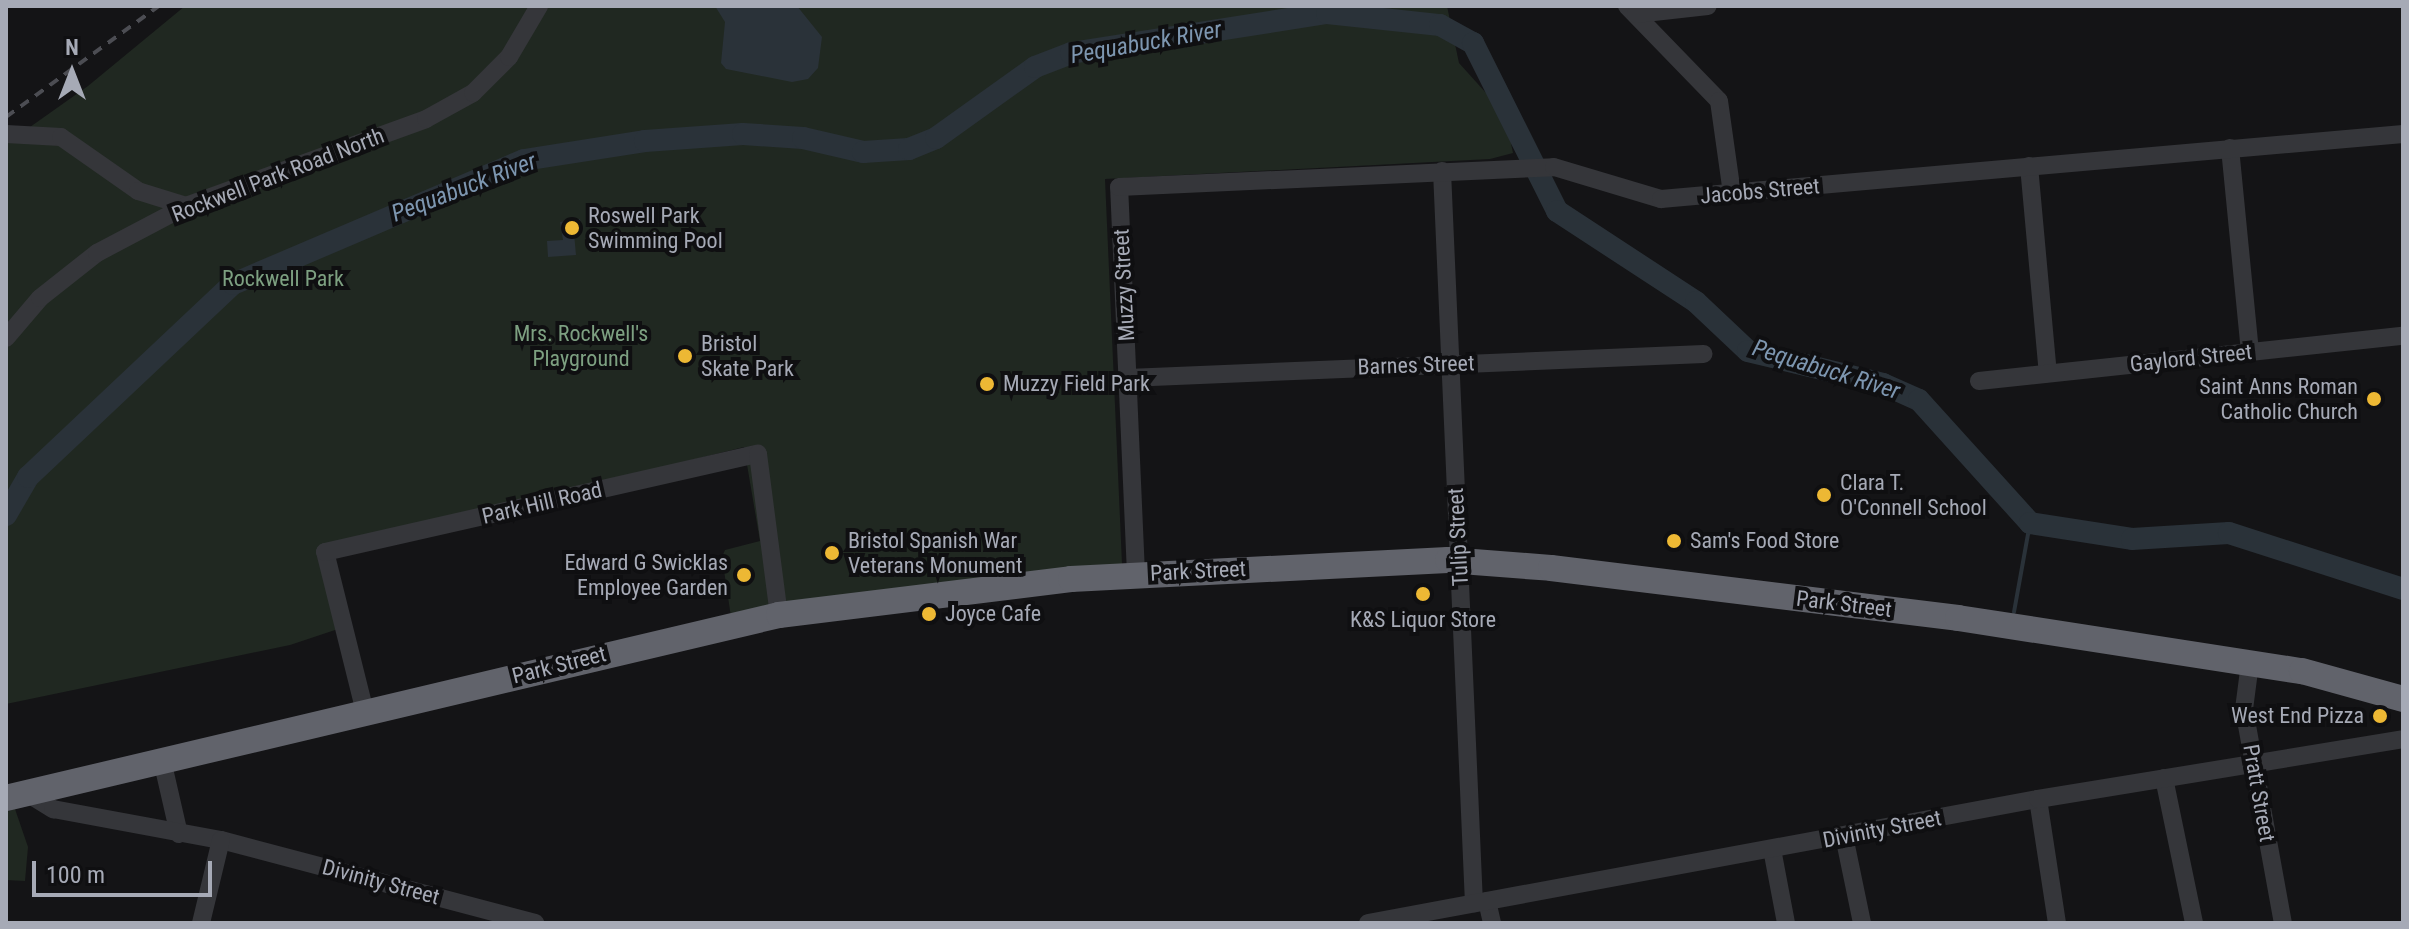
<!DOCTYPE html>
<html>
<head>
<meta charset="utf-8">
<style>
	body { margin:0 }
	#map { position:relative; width:2409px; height:929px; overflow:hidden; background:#141416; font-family:"Roboto Condensed",sans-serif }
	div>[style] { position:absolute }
	.green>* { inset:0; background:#202821 }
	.water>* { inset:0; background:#2a3239 }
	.stream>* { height:4px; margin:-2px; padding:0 2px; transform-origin:2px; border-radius:2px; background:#2a3239 }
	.river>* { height:22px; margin:-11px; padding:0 11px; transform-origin:11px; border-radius:11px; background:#2a3239 }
	.minor>* { height:18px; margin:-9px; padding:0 9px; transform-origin:9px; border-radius:9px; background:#35363a }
	.highway>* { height:26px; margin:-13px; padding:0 13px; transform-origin:13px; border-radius:13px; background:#61636b }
	.rail>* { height:4px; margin-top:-2px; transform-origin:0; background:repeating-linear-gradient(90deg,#4c4d53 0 10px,transparent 0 18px) }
	.dots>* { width:22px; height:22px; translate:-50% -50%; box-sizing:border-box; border:4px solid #0f0f11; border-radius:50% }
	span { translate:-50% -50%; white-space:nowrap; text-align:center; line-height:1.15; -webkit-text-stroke:8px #0f0f11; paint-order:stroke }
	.street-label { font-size:22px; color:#a6aab6 }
	.poi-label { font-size:22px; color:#a6aab6 }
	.left { translate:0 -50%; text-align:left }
	.right { translate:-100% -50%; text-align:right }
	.park-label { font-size:22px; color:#7da081 }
	.water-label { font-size:24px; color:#7d96b0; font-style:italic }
	.frame { position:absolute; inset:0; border:8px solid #a6aab6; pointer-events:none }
	.north { position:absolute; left:32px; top:32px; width:80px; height:80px; -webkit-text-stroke:6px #0f0f11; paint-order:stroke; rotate:0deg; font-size:22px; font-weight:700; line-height:32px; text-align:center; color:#a6aab6 }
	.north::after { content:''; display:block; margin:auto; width:28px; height:36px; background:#a6aab6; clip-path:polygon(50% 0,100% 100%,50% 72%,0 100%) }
	.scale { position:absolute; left:32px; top:861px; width:180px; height:36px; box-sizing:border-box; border:4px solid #a6aab6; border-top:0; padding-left:10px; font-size:24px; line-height:28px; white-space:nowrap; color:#a6aab6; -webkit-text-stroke:6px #0f0f11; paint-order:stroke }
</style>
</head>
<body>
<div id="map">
	<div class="green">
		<div style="clip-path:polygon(185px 6px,1447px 6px,1459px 63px,1505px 114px,1513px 153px,1490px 159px,1105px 179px,1122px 564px,731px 617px,722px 557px,725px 550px,760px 541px,744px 447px,317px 553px,338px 629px,290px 645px,6px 704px,6px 144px,88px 86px)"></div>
		<div style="clip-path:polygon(15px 809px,28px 847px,25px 881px,6px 880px,6px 812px)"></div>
	</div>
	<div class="water">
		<div style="clip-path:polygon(715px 6px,797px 6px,822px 37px,818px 68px,808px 79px,792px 82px,726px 69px,721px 63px,725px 22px)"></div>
		<div style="clip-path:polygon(580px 219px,582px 231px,574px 233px,576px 255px,548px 257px,547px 241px,563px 240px,560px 222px)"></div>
	</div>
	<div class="stream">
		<div style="left:2014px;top:612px;width:90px;rotate:-79.8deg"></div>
	</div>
	<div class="river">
		<div style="left:6px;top:515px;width:44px;rotate:-59.9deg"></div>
		<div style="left:28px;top:477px;width:282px;rotate:-43.3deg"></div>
		<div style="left:233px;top:284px;width:316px;rotate:-23.1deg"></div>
		<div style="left:524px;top:160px;width:122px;rotate:-8.9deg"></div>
		<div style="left:645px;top:141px;width:98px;rotate:-4.1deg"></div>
		<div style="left:743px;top:134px;width:60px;rotate:3.8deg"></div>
		<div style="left:803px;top:138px;width:62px;rotate:13.1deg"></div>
		<div style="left:863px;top:152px;width:46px;rotate:-3.7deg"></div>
		<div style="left:909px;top:149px;width:29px;rotate:-22deg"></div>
		<div style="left:936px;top:138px;width:122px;rotate:-35.6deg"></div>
		<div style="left:1035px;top:67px;width:39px;rotate:-21deg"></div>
		<div style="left:1071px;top:53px;width:259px;rotate:-8.9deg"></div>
		<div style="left:1327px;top:13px;width:114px;rotate:6.1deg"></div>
		<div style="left:1440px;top:25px;width:38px;rotate:29deg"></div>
		<div style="left:1473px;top:43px;width:188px;rotate:63.4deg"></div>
		<div style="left:1557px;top:211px;width:166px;rotate:33.2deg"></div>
		<div style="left:1696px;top:302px;width:71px;rotate:43.3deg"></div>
		<div style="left:1748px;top:351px;width:139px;rotate:13.7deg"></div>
		<div style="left:1883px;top:384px;width:39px;rotate:24deg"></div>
		<div style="left:1919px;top:400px;width:166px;rotate:47.9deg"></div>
		<div style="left:2030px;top:523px;width:103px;rotate:8.9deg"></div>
		<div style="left:2132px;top:539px;width:97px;rotate:-3.5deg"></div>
		<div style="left:2229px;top:533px;width:183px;rotate:17.8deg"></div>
	</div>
	<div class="minor">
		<div style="left:1627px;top:6px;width:132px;rotate:45.9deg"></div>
		<div style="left:1719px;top:101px;width:94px;rotate:82deg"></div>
		<div style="left:1636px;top:14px;width:72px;rotate:-6.3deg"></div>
		<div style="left:6px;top:134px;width:55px;rotate:3.1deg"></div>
		<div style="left:61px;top:137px;width:94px;rotate:35deg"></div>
		<div style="left:138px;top:191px;width:50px;rotate:17.4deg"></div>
		<div style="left:2230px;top:148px;width:204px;rotate:84.4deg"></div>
		<div style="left:2029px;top:166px;width:208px;rotate:84.8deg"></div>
		<div style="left:1442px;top:171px;width:733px;rotate:87.5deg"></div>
		<div style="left:6px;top:338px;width:52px;rotate:-49.6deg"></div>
		<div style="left:40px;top:298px;width:73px;rotate:-38.3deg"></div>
		<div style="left:97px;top:253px;width:101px;rotate:-27.8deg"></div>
		<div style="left:186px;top:206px;width:255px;rotate:-19.9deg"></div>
		<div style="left:426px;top:119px;width:54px;rotate:-29deg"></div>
		<div style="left:473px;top:93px;width:51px;rotate:-45deg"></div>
		<div style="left:509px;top:57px;width:59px;rotate:-59.5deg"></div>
		<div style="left:1128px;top:378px;width:576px;rotate:-2.39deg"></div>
		<div style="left:1979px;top:381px;width:426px;rotate:-6.1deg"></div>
		<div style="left:1136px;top:574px;width:387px;rotate:-92.5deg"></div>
		<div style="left:1119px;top:187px;width:435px;rotate:-2.6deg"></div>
		<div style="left:1554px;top:167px;width:112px;rotate:16.7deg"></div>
		<div style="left:1661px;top:199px;width:745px;rotate:-5.01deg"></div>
		<div style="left:2250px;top:663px;width:46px;rotate:97.4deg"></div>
		<div style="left:2244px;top:709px;width:218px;rotate:79.7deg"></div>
		<div style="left:365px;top:712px;width:165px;rotate:-104deg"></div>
		<div style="left:325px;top:552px;width:444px;rotate:-12.8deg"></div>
		<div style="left:758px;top:454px;width:162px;rotate:82.6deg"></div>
		<div style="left:162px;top:760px;width:76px;rotate:77.1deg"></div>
		<div style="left:2164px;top:778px;width:148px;rotate:78.3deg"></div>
		<div style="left:27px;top:793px;width:31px;rotate:32deg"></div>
		<div style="left:53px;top:809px;width:171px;rotate:10.5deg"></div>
		<div style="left:221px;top:840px;width:325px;rotate:14.8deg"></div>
		<div style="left:2038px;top:799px;width:125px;rotate:81.3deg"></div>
		<div style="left:1844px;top:836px;width:89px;rotate:78.3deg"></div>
		<div style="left:1772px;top:849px;width:75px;rotate:79.3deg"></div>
		<div style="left:1487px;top:901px;width:23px;rotate:77deg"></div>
		<div style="left:201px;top:923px;width:85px;rotate:-76.5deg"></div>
		<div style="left:1368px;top:923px;width:681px;rotate:-10.49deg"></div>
		<div style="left:2038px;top:799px;width:370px;rotate:-9.3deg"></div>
	</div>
	<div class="highway">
		<div style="left:6px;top:798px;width:794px;rotate:-13.32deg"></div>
		<div style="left:779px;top:615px;width:294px;rotate:-7deg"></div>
		<div style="left:1071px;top:579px;width:377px;rotate:-2.9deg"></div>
		<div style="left:1448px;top:560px;width:103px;rotate:4.4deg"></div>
		<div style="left:1551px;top:568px;width:410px;rotate:7deg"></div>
		<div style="left:1958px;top:618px;width:348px;rotate:8.8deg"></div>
		<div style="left:2302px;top:671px;width:105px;rotate:15.5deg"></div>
	</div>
	<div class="rail">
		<div style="left:6px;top:117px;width:189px;rotate:-36deg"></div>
	</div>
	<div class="dots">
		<div style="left:572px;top:228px;background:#edb834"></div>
		<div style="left:685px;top:356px;background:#edb834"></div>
		<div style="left:987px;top:384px;background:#edb834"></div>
		<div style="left:2374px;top:399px;background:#edb834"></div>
		<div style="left:1824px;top:495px;background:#edb834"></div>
		<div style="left:1674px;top:541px;background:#edb834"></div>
		<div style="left:832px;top:553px;background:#edb834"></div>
		<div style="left:744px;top:575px;background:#edb834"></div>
		<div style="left:1423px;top:594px;background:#edb834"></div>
		<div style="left:929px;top:614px;background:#edb834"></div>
		<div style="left:2380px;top:716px;background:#edb834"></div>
	</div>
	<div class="street-label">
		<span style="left:278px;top:175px;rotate:-21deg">Rockwell Park Road North</span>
		<span style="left:1760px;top:191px;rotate:-5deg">Jacobs Street</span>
		<span style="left:1124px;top:285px;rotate:-93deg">Muzzy Street</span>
		<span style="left:2191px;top:358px;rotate:-6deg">Gaylord Street</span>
		<span style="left:1416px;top:365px;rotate:-2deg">Barnes Street</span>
		<span style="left:542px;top:503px;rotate:-13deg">Park Hill Road</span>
		<span style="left:1458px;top:537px;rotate:-93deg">Tulip Street</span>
		<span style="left:1198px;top:571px;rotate:-3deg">Park Street</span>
		<span style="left:1844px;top:604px;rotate:7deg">Park Street</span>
		<span style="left:559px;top:665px;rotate:-14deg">Park Street</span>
		<span style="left:2259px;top:793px;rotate:80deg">Pratt Street</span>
		<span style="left:1882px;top:829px;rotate:-11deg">Divinity Street</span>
		<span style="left:381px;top:882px;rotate:15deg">Divinity Street</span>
	</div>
	<div class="poi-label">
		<span class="left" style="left:588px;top:228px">Roswell Park<br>Swimming Pool</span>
		<span class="left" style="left:701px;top:356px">Bristol<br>Skate Park</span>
		<span class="left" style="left:1003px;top:384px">Muzzy Field Park</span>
		<span class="right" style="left:2358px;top:399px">Saint Anns Roman<br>Catholic Church</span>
		<span class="left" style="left:1840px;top:495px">Clara T.<br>O'Connell School</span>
		<span class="left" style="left:848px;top:553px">Bristol Spanish War<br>Veterans Monument</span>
		<span class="left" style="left:1690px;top:541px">Sam's Food Store</span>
		<span class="right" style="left:728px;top:575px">Edward G Swicklas<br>Employee Garden</span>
		<span class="left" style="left:945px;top:614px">Joyce Cafe</span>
		<span style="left:1423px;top:620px">K&amp;S Liquor Store</span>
		<span class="right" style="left:2364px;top:716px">West End Pizza</span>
	</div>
	<div class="park-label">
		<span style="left:283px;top:279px">Rockwell Park</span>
		<span style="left:581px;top:346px">Mrs. Rockwell's<br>Playground</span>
	</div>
	<div class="water-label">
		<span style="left:1146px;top:43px;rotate:-10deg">Pequabuck River</span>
		<span style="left:464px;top:188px;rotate:-21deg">Pequabuck River</span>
		<span style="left:1826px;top:370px;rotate:17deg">Pequabuck River</span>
	</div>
	<div class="frame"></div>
	<div class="north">N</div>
	<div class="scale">100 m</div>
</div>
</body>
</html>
